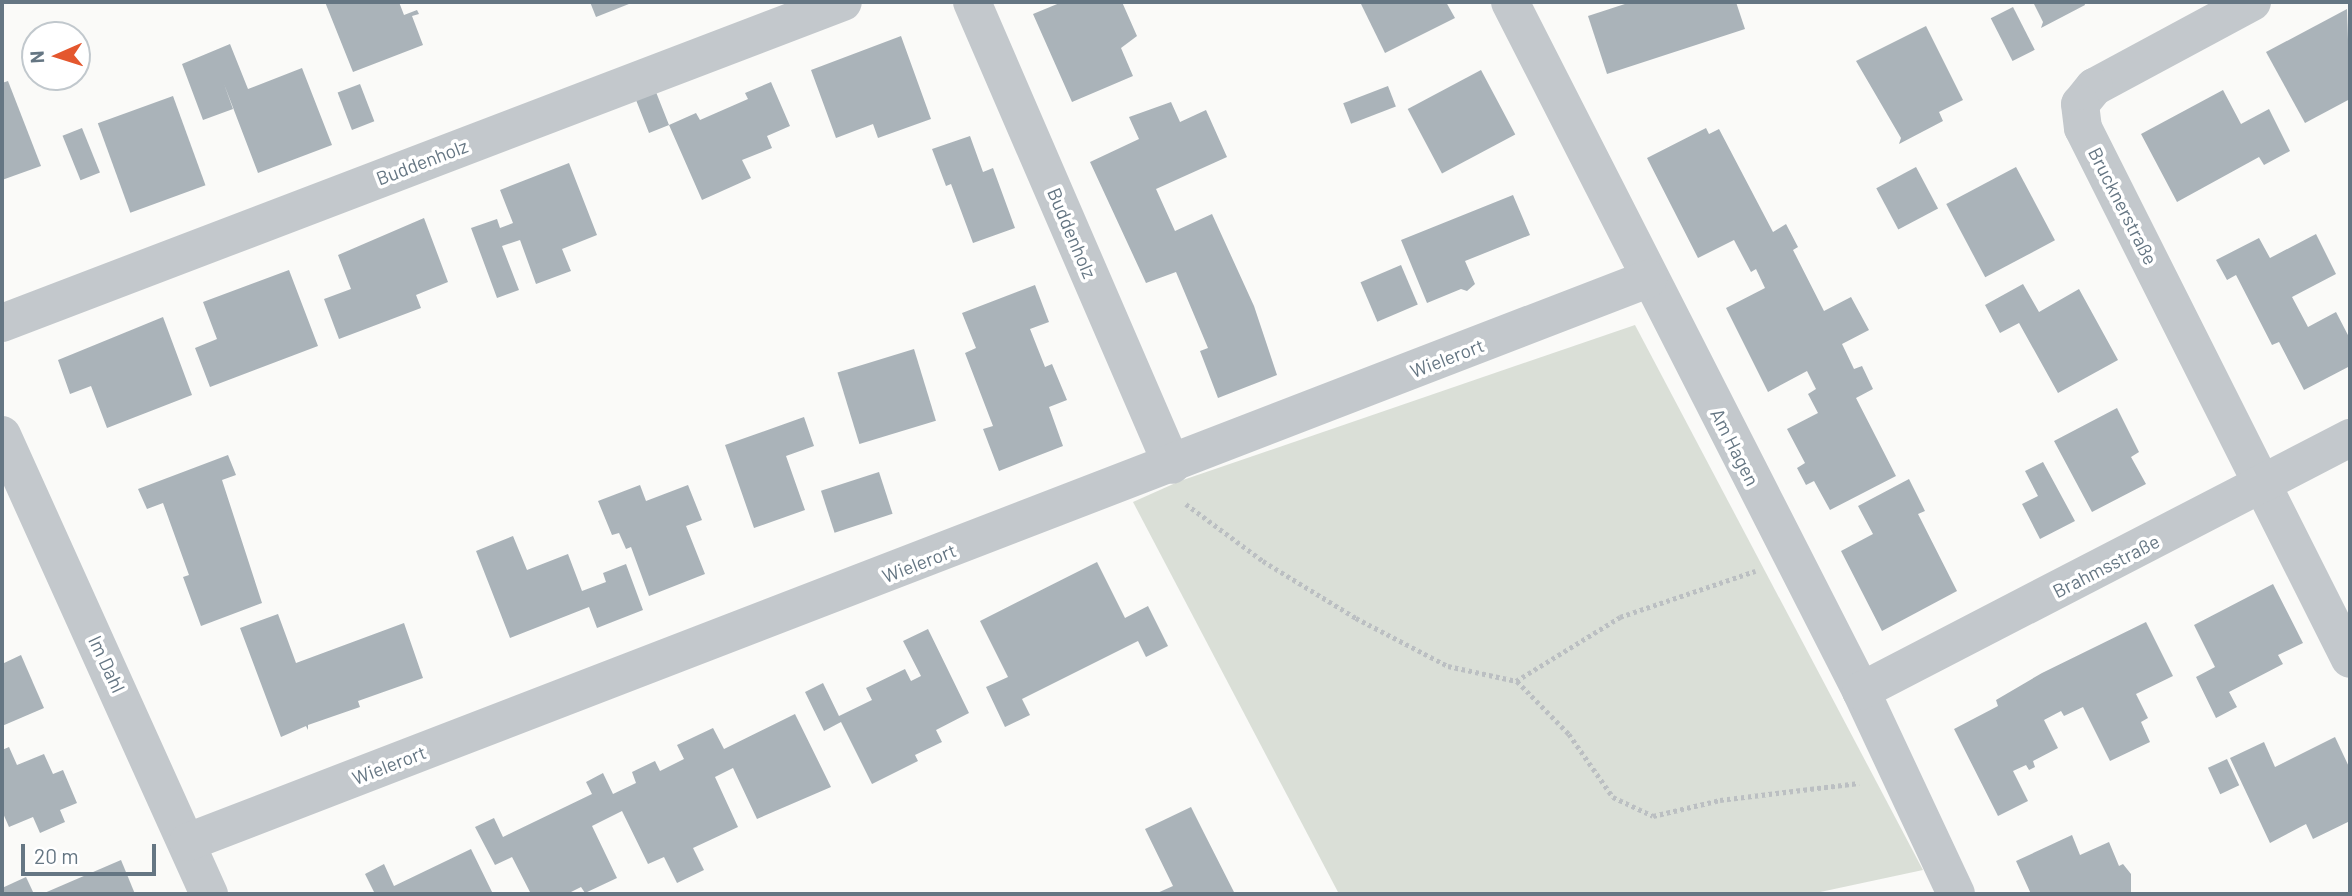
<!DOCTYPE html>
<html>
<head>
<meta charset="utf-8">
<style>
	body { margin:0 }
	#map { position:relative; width:2352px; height:896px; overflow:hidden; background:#fafaf8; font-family:Barlow,sans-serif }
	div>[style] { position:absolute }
	.green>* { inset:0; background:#dadfd7 }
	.building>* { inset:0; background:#aab3b9; transform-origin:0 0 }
	.path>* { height:4.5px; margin-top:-2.25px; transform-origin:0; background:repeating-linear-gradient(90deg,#bbbfc2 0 3.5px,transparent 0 7px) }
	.minor>* { height:38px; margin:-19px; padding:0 19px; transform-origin:19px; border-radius:19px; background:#c3c8cc }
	span { translate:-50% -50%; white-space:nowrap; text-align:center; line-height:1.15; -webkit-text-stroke:7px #fff; paint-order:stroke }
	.street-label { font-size:19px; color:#657683 }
	.frame { position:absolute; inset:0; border:4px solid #657683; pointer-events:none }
	.north { position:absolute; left:21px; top:21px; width:70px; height:70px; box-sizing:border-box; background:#fff; border:2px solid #c1c8cd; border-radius:50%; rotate:267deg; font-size:19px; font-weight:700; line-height:28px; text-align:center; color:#657683 }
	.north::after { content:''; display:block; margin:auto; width:24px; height:32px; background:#e4572e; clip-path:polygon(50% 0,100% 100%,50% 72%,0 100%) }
	.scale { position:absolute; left:21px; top:844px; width:135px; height:32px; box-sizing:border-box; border:4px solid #657683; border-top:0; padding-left:9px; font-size:21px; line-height:24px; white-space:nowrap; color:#657683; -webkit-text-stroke:5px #fff; paint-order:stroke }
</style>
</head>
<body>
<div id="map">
	<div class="green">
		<div style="clip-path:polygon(1635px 325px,1923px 870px,1811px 894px,1339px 894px,1133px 502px,1180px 481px)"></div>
	</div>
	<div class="building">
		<div style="clip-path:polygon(325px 2px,399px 2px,404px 15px,417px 10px,419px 14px,412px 16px,423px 45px,353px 72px)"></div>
		<div style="clip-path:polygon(590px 2px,634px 2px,596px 17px)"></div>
		<div style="clip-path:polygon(1062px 2px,1122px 2px,1137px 36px,1121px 48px,1133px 76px,1072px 102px,1033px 14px)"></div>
		<div style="clip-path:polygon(1360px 2px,1446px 2px,1455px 18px,1385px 53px)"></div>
		<div style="clip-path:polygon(1631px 2px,1736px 2px,1745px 29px,1607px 74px,1588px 16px)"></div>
		<div style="clip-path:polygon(2033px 2px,2084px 2px,2085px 5px,2041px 28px,2043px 22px)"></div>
		<div style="left:2013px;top:7px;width:48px;height:25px;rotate:63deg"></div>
		<div style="clip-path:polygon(2347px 9px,2350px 99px,2305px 123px,2266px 52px)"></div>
		<div style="clip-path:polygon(1926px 26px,1963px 100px,1939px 112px,1943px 121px,1899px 144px,1901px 138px,1856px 61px)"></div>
		<div style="clip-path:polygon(901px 36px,931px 119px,878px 138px,873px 124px,836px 138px,811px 70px)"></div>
		<div style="clip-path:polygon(230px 44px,248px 89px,302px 68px,332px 145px,258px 173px,224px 84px,233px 109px,203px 120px,182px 64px)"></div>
		<div style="left:1481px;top:70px;width:73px;height:83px;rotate:62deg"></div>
		<div style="clip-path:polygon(8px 81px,41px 166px,2px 180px,2px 83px)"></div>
		<div style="clip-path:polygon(771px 82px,790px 126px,767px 136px,772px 148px,742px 160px,751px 178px,702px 200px,669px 125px,649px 133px,636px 100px,656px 92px,669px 125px,696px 113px,700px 120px,748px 99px,745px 93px)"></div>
		<div style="left:360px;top:84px;width:40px;height:24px;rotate:69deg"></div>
		<div style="left:1388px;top:86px;width:22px;height:48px;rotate:69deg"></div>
		<div style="clip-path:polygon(2223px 90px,2241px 124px,2269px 109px,2290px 151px,2264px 165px,2259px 157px,2177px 202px,2141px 134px)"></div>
		<div style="left:173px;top:96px;width:95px;height:80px;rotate:70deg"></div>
		<div style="clip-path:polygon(1171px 102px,1180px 122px,1206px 110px,1227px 157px,1156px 189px,1175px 231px,1212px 214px,1254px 306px,1277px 375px,1218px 398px,1200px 351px,1208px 348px,1176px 272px,1146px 283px,1090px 162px,1139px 139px,1129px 117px)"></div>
		<div style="left:82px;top:128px;width:48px;height:21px;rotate:68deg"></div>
		<div style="clip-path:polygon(1706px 128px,1709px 134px,1719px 129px,1773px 232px,1786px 224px,1798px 247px,1793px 250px,1824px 311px,1851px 297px,1869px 330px,1842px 344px,1854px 369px,1862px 366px,1873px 389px,1856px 398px,1896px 476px,1830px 510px,1814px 481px,1806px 485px,1797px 468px,1805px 463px,1787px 429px,1818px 413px,1808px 394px,1816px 389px,1807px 371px,1768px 392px,1726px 308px,1765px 288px,1756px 269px,1751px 272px,1734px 240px,1698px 258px,1647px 158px)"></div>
		<div style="clip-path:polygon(970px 136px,983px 172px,993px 168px,1015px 228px,973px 243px,951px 184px,946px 186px,932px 149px)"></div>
		<div style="clip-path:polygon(569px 163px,597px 235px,562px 249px,571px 271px,536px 284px,520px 240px,502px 246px,519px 290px,497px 298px,471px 228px,497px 219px,500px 228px,513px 223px,500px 190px)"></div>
		<div style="left:1916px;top:167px;width:47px;height:45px;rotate:62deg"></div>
		<div style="left:2016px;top:167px;width:83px;height:79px;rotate:62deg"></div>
		<div style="clip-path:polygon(1513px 195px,1530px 235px,1465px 261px,1475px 284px,1467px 291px,1461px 289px,1427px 303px,1401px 240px)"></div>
		<div style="clip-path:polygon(424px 218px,448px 282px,416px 295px,421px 308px,339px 339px,324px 299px,351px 289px,338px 255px)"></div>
		<div style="clip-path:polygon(2316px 234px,2336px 274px,2292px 297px,2308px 327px,2336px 312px,2350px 339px,2350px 366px,2304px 390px,2279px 342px,2272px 345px,2236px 275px,2227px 280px,2216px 260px,2259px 238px,2270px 258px)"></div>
		<div style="left:1401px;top:265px;width:43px;height:44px;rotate:67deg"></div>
		<div style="clip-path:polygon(289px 270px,318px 346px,210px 387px,195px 348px,217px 339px,203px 302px)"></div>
		<div style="clip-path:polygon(2023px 284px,2039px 312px,2079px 289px,2118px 360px,2058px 393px,2019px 323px,2000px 333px,1985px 305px)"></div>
		<div style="clip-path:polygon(1035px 285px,1049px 322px,1030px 329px,1045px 367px,1052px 364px,1067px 400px,1049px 407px,1063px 446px,999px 471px,983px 429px,993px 426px,965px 353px,976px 348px,962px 313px)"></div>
		<div style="clip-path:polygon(163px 317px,192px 395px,107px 428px,91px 386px,70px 394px,58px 360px)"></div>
		<div style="left:914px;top:349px;width:75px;height:80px;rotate:73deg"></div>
		<div style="clip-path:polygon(2117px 408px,2139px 452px,2131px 457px,2146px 484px,2092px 512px,2054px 441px)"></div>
		<div style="clip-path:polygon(804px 417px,814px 446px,786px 456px,805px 510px,754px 528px,725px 445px)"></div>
		<div style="clip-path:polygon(228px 455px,236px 475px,222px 480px,262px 603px,201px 626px,183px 577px,189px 575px,163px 503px,147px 509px,138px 489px)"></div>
		<div style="clip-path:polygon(2043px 462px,2075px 521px,2040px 539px,2022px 504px,2038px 496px,2025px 471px)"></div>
		<div style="left:879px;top:472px;width:44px;height:61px;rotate:72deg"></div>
		<div style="clip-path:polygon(1909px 479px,1925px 511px,1918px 514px,1957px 591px,1882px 631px,1841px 551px,1873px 534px,1858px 506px)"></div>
		<div style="clip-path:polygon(640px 485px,646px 501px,688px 485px,702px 520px,686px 526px,705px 574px,649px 596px,631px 547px,626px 549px,619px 533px,612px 535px,598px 501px)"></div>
		<div style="clip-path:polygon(513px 536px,527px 570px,568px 554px,582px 591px,606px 582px,603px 573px,626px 564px,643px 610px,597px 628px,589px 607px,510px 638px,476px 551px)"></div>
		<div style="clip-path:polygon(1097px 562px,1125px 618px,1148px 606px,1168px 646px,1146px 657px,1138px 641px,1022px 699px,1030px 715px,1005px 727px,986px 687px,1008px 677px,980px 621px)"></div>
		<div style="clip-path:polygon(2273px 584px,2303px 643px,2278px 655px,2283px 664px,2229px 692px,2237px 707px,2216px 718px,2196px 677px,2215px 667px,2194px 625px)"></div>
		<div style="clip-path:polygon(278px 614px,296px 663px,404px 623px,423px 678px,358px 701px,360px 707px,308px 725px,308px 730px,306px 726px,281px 737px,240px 628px)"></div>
		<div style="clip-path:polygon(2146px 622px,2173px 676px,2136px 694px,2148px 718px,2141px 722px,2150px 742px,2110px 761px,2083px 707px,2064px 716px,2061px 711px,2044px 720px,2058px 748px,2033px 761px,2035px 767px,2029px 770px,2026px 765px,2013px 771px,2028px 801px,1998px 816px,1954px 729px,1998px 706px,1996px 700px,2042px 673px)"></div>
		<div style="clip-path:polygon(928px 629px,969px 713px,936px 730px,942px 742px,915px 755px,918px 761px,872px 784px,841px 722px,824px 731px,805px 692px,823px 683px,839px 716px,872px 700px,866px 688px,905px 669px,911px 681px,921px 676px,903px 641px)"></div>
		<div style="clip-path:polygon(21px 655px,44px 708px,2px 726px,2px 664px)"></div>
		<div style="clip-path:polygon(795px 714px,831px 787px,757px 819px,733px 768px,715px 777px,738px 827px,693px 848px,704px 870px,677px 883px,664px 857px,648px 864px,622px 811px,592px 826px,617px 878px,585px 893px,581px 887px,567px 894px,531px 894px,512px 857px,495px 865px,475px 827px,494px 818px,503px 837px,592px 794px,586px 782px,603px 773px,613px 794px,636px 783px,632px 772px,655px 761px,660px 771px,684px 759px,677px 745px,713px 728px,724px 749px)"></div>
		<div style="clip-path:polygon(2335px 737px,2350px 769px,2350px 821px,2313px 839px,2306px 824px,2270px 843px,2230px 758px,2264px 742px,2275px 767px)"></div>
		<div style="clip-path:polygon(9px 747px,17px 765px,44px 754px,53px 774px,63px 770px,77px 803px,60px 810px,65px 822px,40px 833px,33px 817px,9px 827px,2px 811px,2px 750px)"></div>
		<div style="left:2227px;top:759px;width:29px;height:21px;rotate:65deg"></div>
		<div style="clip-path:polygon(1191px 807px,1202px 829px,1235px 894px,1155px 894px,1173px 886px,1145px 829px)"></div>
		<div style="clip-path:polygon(2072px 835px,2080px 855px,2109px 842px,2119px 866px,2123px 864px,2131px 874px,2131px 894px,2031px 894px,2016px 861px)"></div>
		<div style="clip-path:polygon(471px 849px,493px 894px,375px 894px,365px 874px,384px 864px,394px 886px)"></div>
		<div style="clip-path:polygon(121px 860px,135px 894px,42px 894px)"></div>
		<div style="clip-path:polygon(26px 877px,34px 894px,2px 894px,2px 888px)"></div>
	</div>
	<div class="path">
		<div style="left:1186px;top:504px;width:96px;rotate:36.5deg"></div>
		<div style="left:1263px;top:561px;width:109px;rotate:31.5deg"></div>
		<div style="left:1356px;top:618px;width:104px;rotate:27.6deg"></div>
		<div style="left:1448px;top:666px;width:70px;rotate:12.4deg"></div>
		<div style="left:1516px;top:681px;width:122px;rotate:-31.6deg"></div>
		<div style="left:1620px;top:617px;width:143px;rotate:-18.8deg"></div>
		<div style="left:1517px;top:681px;width:74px;rotate:45.5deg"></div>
		<div style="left:1569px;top:734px;width:77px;rotate:55.1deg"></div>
		<div style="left:1613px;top:797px;width:44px;rotate:25.4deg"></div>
		<div style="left:1653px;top:816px;width:69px;rotate:-13.4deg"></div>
		<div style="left:1720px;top:800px;width:140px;rotate:-7deg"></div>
	</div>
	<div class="minor">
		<div style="left:972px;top:2px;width:504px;rotate:66.64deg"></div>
		<div style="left:1510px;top:2px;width:773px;rotate:63deg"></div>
		<div style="left:1861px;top:691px;width:224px;rotate:64.9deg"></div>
		<div style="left:2252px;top:2px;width:179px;rotate:151.7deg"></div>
		<div style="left:2094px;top:87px;width:22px;rotate:129deg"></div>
		<div style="left:2080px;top:104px;width:24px;rotate:83deg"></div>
		<div style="left:2083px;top:128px;width:594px;rotate:63.31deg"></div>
		<div style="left:2px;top:323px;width:900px;rotate:-20.89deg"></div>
		<div style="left:2px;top:435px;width:504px;rotate:65.73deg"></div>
		<div style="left:1861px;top:691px;width:551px;rotate:-27.36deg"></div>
		<div style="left:188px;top:842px;width:1565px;rotate:-21.09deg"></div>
	</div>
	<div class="street-label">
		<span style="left:422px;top:162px;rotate:-21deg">Buddenholz</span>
		<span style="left:2123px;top:206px;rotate:63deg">Brucknerstraße</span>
		<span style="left:1072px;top:233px;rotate:67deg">Buddenholz</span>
		<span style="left:1447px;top:358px;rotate:-21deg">Wielerort</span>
		<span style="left:1735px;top:447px;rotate:63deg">Am Hagen</span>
		<span style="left:919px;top:563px;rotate:-21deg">Wielerort</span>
		<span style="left:2106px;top:566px;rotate:-27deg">Brahmsstraße</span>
		<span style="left:107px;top:664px;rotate:65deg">Im Dahl</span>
		<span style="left:389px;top:765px;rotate:-21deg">Wielerort</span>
	</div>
	<div class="frame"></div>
	<div class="north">N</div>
	<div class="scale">20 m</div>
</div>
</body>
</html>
